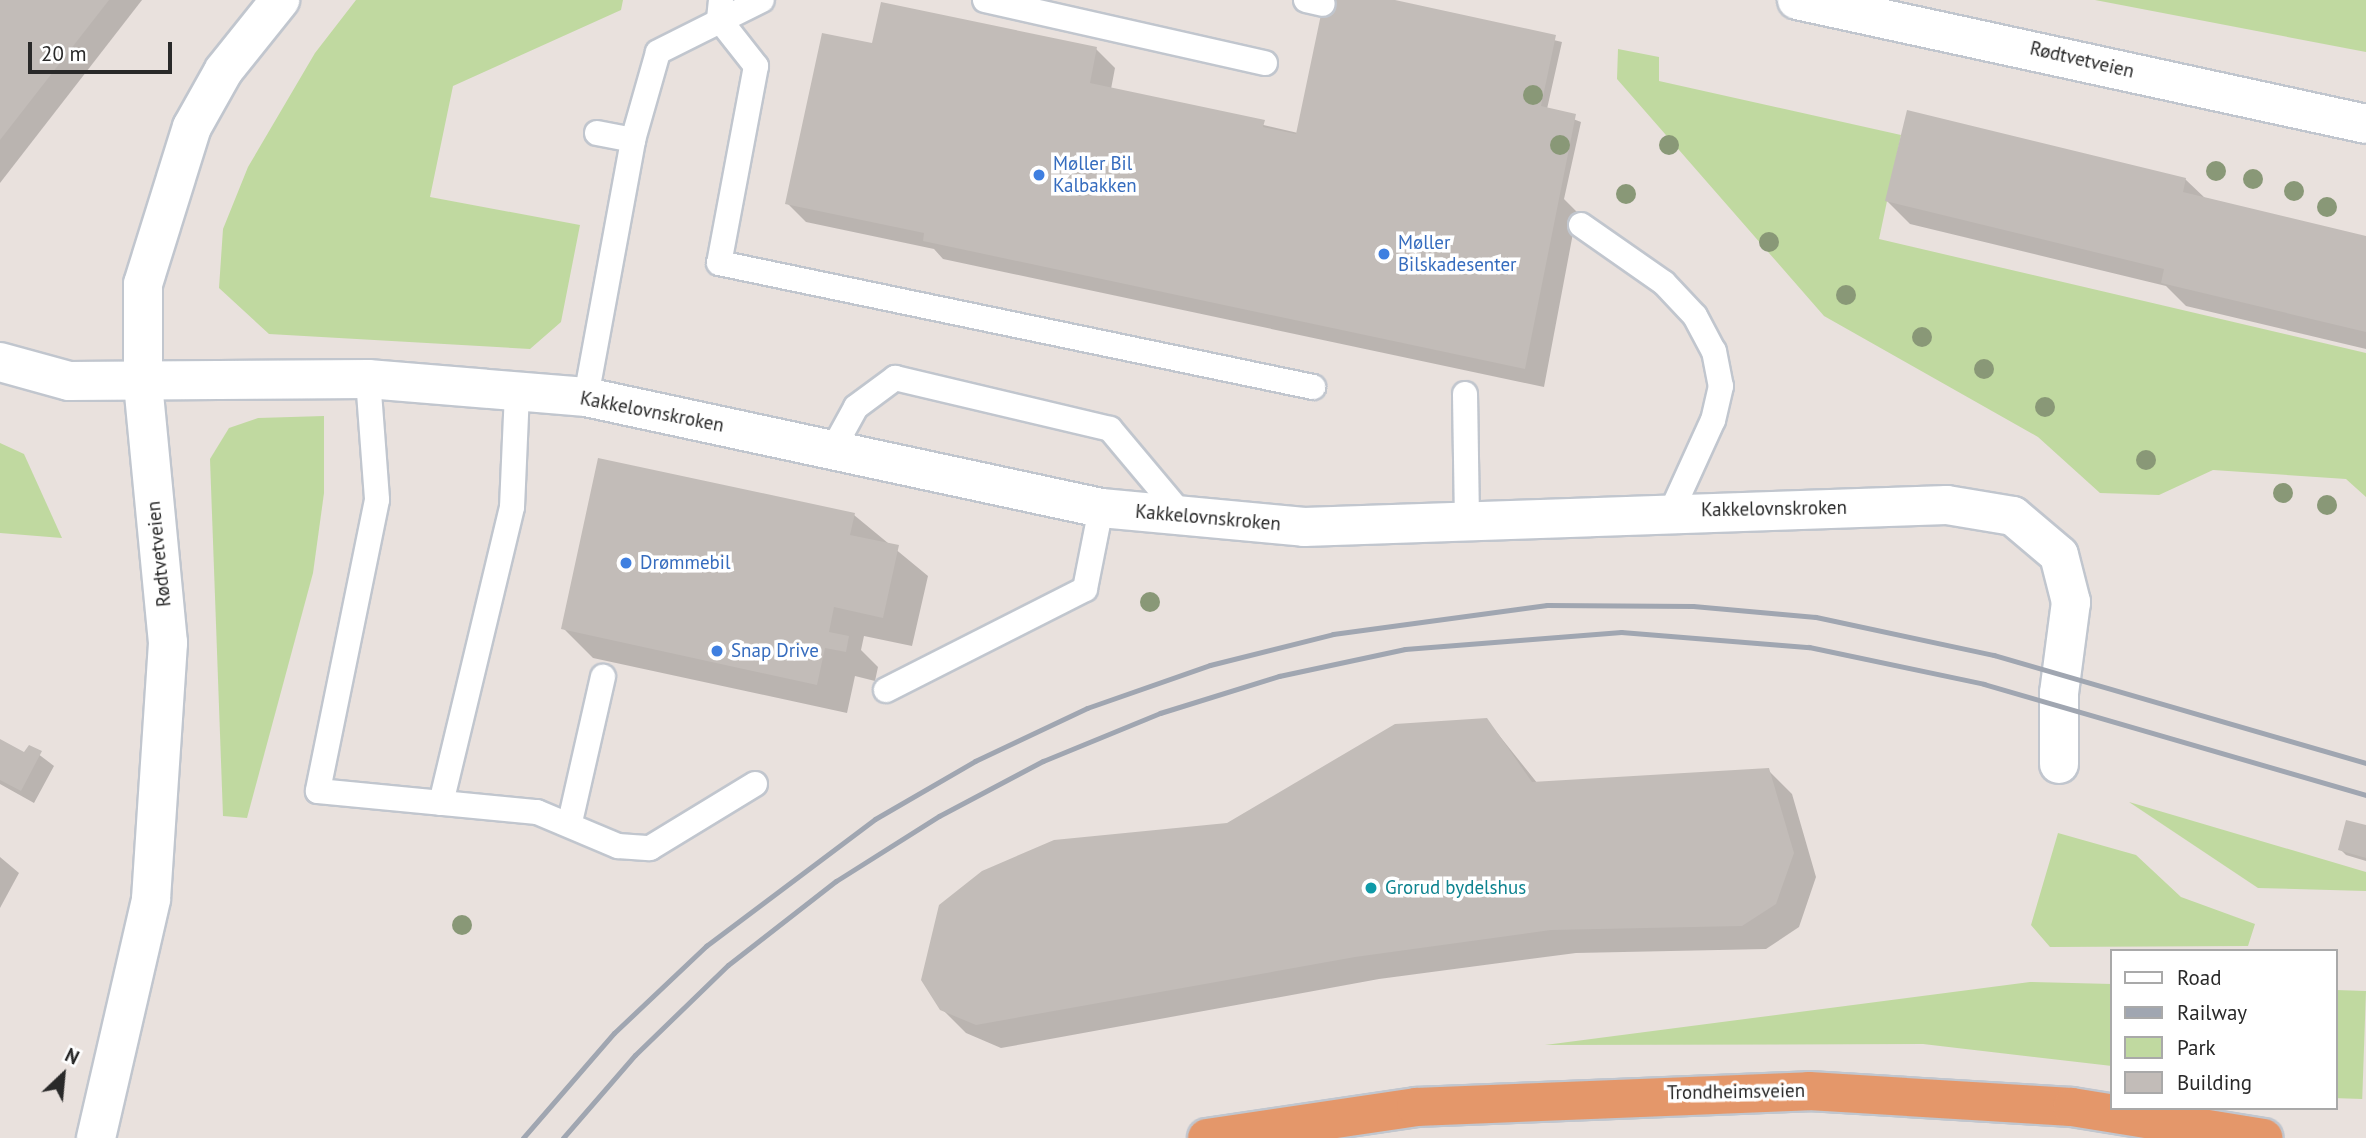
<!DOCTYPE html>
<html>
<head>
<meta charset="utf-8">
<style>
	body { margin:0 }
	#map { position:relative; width:2366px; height:1138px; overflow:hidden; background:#e9e1dd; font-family:"PT Sans",sans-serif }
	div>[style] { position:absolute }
	.green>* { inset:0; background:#c0d9a0; transform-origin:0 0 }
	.shadow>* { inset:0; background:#0003 }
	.building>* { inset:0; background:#c2bcb8 }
	.roads { filter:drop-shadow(2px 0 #c1c6ce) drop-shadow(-2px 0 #c1c6ce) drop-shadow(0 2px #c1c6ce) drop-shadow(0 -2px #c1c6ce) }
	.service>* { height:24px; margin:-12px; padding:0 12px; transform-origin:12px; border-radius:12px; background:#fff }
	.minor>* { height:38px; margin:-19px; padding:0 19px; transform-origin:19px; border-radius:19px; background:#fff }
	.tertiary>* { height:38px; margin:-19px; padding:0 19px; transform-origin:19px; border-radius:19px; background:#fff }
	.trunk>* { height:38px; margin:-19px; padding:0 19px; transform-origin:19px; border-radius:19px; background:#e4976a }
	.rail>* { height:5px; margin:-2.5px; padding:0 2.5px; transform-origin:2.5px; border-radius:2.5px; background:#a0a6b1 }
	.trees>* { width:20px; height:20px; margin:-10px; border-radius:50%; background:#899877 }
	.dots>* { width:19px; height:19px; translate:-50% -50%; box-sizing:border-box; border:4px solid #fff; border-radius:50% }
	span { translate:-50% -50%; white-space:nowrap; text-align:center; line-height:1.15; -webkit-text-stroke:7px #fff; paint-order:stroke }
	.street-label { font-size:19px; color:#292929 }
	.shop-label { font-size:19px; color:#366cbe }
	.left { translate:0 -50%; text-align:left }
	.culture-label { font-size:19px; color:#0d838f }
	.legend { position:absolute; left:2110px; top:949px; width:228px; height:161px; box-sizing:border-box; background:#fff; border:2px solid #a9a9a9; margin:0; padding:9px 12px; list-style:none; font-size:21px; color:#292929 }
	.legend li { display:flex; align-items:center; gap:14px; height:35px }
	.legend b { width:35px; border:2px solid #a9a9a9 }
	.north { position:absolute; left:28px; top:1040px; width:70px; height:70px; -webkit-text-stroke:5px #fff; paint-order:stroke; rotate:26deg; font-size:19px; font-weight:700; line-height:28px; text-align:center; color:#292929 }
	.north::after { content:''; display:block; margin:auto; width:24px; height:32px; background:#292929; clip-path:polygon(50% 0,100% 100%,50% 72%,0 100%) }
	.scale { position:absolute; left:28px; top:42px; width:144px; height:32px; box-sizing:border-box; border:4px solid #292929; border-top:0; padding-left:9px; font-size:21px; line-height:24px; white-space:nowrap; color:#292929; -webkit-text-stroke:5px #fff; paint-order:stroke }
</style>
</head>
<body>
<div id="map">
	<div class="green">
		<div style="clip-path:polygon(356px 0,623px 0,621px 10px,453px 86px,430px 197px,580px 225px,561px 322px,530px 349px,269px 334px,219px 288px,223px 229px,248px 167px,315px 53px)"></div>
		<div style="clip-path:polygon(2095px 0,2366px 0,2366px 52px)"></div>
		<div style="clip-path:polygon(1618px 49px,1659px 57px,1659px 81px,1901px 135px,1879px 239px,2366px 353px,2366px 497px,2346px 479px,2213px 470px,2159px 495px,2100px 493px,2038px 437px,1824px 316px,1617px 79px)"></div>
		<div style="clip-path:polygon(324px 416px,324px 493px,313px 573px,247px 818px,223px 816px,210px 459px,229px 428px,258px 418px)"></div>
		<div style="clip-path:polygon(0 443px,24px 454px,62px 538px,0 533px)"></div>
		<div style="clip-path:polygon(2129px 802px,2366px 872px,2366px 891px,2258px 888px)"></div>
		<div style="clip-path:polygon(2058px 833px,2136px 855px,2181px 897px,2255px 924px,2248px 946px,2050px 947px,2031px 925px)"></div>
		<div style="clip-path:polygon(2030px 982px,2112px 984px,2112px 1066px,1923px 1044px,1545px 1045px)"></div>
		<div style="left:2336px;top:990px;width:30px;height:108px;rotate:2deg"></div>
	</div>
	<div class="shadow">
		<div style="clip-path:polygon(0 0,142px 0,0 183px)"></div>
		<div style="clip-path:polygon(1387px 0,1562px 42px,1547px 109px,1581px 122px,1564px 199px,1577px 212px,1544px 387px,943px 259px,934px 249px,806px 222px,787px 203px,874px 45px,1096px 49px,1115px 68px,1111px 89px,1298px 133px)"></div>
		<div style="clip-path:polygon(2185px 179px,2206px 199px,2366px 238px,2366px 349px,2186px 306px,2166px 286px,1910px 224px,1887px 201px)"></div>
		<div style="clip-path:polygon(854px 515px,928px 576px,912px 646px,864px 636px,861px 650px,878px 667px,875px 681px,855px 676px,847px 713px,593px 658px,563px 628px)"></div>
		<div style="clip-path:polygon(1486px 719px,1538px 784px,1768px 770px,1792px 794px,1816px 877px,1799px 927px,1766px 949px,1576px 953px,1379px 979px,1001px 1048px,966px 1033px,942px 1009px,1228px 825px)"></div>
		<div style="clip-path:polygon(0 741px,25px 755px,29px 747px,54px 766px,34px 803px,0 784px)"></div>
		<div style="clip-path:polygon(2366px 827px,2366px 861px,2346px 855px,2340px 849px)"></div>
		<div style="clip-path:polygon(0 857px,19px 873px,0 908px)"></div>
	</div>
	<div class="building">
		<div style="clip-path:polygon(0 0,109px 0,0 140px)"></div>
		<div style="clip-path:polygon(1324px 0,1395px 0,1556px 35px,1541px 106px,1576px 114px,1525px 369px,923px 241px,924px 233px,785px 204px,822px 33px,872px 43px,881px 2px,1097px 47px,1090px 83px,1265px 120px,1263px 127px,1296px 134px)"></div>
		<div style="clip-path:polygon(1907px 110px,2186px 178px,2183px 192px,2366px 236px,2366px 332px,2161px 283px,2164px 269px,1885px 201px)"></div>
		<div style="clip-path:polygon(598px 458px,855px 513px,850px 535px,899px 545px,883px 618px,834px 607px,829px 632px,849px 636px,846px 652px,825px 648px,817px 685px,561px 629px)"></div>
		<div style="clip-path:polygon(1487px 718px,1532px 782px,1769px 768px,1794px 853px,1776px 904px,1742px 926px,1551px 930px,1355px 957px,976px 1025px,940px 1010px,921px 980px,939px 905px,982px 871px,1054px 840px,1227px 823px,1395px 724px)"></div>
		<div style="clip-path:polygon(0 739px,24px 752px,29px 745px,42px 751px,21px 791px,0 780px)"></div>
		<div style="clip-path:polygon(2346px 820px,2366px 825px,2366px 858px,2338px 850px)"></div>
	</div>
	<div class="roads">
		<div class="service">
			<div style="left:721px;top:0;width:19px;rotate:96deg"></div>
			<div style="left:719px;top:19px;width:60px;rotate:51.8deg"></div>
			<div style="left:756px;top:66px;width:200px;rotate:100.6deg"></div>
			<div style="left:719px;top:263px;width:607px;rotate:11.79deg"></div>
			<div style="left:985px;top:0;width:287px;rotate:12.7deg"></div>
			<div style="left:1306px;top:0;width:17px;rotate:13deg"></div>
			<div style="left:597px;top:133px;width:37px;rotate:11deg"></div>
			<div style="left:1581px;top:225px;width:101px;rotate:34.9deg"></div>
			<div style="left:1664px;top:283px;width:45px;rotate:46.8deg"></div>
			<div style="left:1695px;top:316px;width:40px;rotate:62deg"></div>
			<div style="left:1714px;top:351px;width:36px;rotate:79deg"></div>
			<div style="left:1721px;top:386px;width:35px;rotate:103deg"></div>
			<div style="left:1713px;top:420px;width:101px;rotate:114.5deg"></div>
			<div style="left:368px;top:379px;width:121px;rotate:85.7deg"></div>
			<div style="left:377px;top:500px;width:297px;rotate:101.5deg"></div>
			<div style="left:318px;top:791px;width:220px;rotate:5.5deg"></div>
			<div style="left:537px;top:812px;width:88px;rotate:22.8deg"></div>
			<div style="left:618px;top:846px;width:32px;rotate:4deg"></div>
			<div style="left:650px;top:848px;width:123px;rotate:-31.4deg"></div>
			<div style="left:1465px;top:394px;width:132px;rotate:89.1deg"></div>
			<div style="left:586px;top:397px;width:261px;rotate:-79.6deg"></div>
			<div style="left:633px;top:140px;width:91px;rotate:-74.1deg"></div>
			<div style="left:658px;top:52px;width:116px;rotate:-26.6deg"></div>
			<div style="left:833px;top:449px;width:48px;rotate:-61.3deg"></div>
			<div style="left:856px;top:407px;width:49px;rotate:-36.6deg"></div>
			<div style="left:895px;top:378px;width:221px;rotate:13.3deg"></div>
			<div style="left:1110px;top:429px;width:114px;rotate:50deg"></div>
			<div style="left:886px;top:690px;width:223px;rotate:-26.9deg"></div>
			<div style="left:1085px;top:589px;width:83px;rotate:-78.8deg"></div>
			<div style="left:441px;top:803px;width:304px;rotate:-76.5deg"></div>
			<div style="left:512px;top:507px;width:116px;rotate:-87.5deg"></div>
			<div style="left:570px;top:822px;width:149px;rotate:-77.2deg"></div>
		</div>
		<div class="minor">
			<div style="left:0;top:362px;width:72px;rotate:15.4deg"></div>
			<div style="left:69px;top:381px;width:299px;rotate:-0.4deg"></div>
			<div style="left:368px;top:379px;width:219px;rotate:4.7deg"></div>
			<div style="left:586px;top:397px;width:527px;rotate:12.16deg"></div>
			<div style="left:1101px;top:508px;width:204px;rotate:5.3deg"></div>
			<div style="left:1304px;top:527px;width:643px;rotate:-1.96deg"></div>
			<div style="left:1947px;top:505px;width:67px;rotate:9.5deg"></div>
			<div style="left:2013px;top:516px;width:60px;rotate:40.3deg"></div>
			<div style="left:2059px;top:555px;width:49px;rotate:75.7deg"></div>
			<div style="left:2071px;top:602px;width:92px;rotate:97.5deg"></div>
			<div style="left:2059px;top:693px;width:71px;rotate:90deg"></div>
		</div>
		<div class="tertiary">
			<div style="left:1797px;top:0;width:582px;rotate:12.29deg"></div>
			<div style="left:96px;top:1138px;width:245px;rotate:-77deg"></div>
			<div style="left:151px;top:899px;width:257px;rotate:-86.2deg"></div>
			<div style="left:168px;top:643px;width:262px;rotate:-95.5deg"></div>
			<div style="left:143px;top:382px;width:98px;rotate:-90deg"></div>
			<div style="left:143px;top:284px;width:164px;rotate:-72.7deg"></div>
			<div style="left:192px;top:127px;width:65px;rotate:-60.7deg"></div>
			<div style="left:224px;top:70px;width:90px;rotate:-51.3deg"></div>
		</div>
		<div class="trunk">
			<div style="left:1207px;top:1138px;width:211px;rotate:-8.4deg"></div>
			<div style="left:1416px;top:1107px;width:393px;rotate:-2.3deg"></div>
			<div style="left:1809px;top:1091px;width:263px;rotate:3.5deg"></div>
			<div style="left:2072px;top:1107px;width:194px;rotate:9.2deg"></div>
		</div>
	</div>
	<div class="rail">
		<div style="left:523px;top:1138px;width:139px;rotate:-49.1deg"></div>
		<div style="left:614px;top:1033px;width:127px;rotate:-43.4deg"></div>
		<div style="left:706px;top:946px;width:211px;rotate:-36.9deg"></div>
		<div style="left:875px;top:819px;width:116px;rotate:-30.1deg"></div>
		<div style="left:975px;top:761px;width:124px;rotate:-25.3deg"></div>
		<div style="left:1087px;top:708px;width:130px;rotate:-19.3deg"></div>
		<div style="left:1210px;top:665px;width:127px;rotate:-14.1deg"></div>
		<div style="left:1333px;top:634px;width:216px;rotate:-7.7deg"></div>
		<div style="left:1547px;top:605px;width:146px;rotate:0.4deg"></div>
		<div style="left:1693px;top:606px;width:123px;rotate:5.1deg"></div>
		<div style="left:1816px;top:617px;width:182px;rotate:12.1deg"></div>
		<div style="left:1994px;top:655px;width:387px;rotate:16.2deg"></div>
		<div style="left:563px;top:1138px;width:110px;rotate:-49.1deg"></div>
		<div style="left:635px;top:1055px;width:129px;rotate:-44.1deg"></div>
		<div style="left:728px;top:965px;width:137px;rotate:-37.9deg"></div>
		<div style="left:836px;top:881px;width:122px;rotate:-32.3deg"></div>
		<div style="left:939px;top:816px;width:118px;rotate:-27.9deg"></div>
		<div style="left:1043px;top:761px;width:126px;rotate:-22.3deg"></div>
		<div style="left:1160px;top:713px;width:125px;rotate:-17.3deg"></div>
		<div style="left:1279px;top:676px;width:129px;rotate:-12.1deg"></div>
		<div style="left:1405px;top:649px;width:217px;rotate:-4.5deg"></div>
		<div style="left:1621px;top:632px;width:189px;rotate:4.6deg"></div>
		<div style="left:1809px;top:647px;width:179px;rotate:11.9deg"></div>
		<div style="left:1984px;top:684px;width:398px;rotate:16.2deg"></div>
	</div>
	<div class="trees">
		<div style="left:1533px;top:95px"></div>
		<div style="left:1560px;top:145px"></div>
		<div style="left:1669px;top:145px"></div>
		<div style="left:2216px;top:171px"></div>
		<div style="left:2253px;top:179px"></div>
		<div style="left:2294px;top:191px"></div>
		<div style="left:1626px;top:194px"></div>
		<div style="left:2327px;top:207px"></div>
		<div style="left:1769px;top:242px"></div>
		<div style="left:1846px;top:295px"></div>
		<div style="left:1922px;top:337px"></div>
		<div style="left:1984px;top:369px"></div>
		<div style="left:2045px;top:407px"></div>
		<div style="left:2146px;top:460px"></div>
		<div style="left:2283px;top:493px"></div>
		<div style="left:2327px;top:505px"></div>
		<div style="left:1150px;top:602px"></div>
		<div style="left:462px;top:925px"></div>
	</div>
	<div class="dots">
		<div style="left:1039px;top:175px;background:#3f7fe0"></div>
		<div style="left:1384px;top:254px;background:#3f7fe0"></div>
		<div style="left:626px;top:563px;background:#3f7fe0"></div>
		<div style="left:717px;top:651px;background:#3f7fe0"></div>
		<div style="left:1371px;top:888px;background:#0f9aa8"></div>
	</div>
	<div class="street-label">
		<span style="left:2082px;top:60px;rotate:13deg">Rødtvetveien</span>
		<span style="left:652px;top:412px;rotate:11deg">Kakkelovnskroken</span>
		<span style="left:1774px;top:509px;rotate:-1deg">Kakkelovnskroken</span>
		<span style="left:1208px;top:518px;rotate:5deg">Kakkelovnskroken</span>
		<span style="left:159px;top:554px;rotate:-96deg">Rødtvetveien</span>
		<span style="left:1736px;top:1092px;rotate:-1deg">Trondheimsveien</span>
	</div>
	<div class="shop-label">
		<span class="left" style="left:1053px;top:175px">Møller Bil<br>Kalbakken</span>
		<span class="left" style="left:1398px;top:254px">Møller<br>Bilskadesenter</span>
		<span class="left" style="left:640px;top:563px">Drømmebil</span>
		<span class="left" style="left:731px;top:651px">Snap Drive</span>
	</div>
	<div class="culture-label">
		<span class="left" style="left:1385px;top:888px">Grorud bydelshus</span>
	</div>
	<ul class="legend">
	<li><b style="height:9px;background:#fff"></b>Road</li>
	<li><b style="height:9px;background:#a0a6b1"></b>Railway</li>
	<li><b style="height:19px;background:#c0d9a0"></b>Park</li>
	<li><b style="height:19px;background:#c2bcb8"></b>Building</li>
	</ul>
	<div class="north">N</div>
	<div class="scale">20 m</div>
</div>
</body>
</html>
